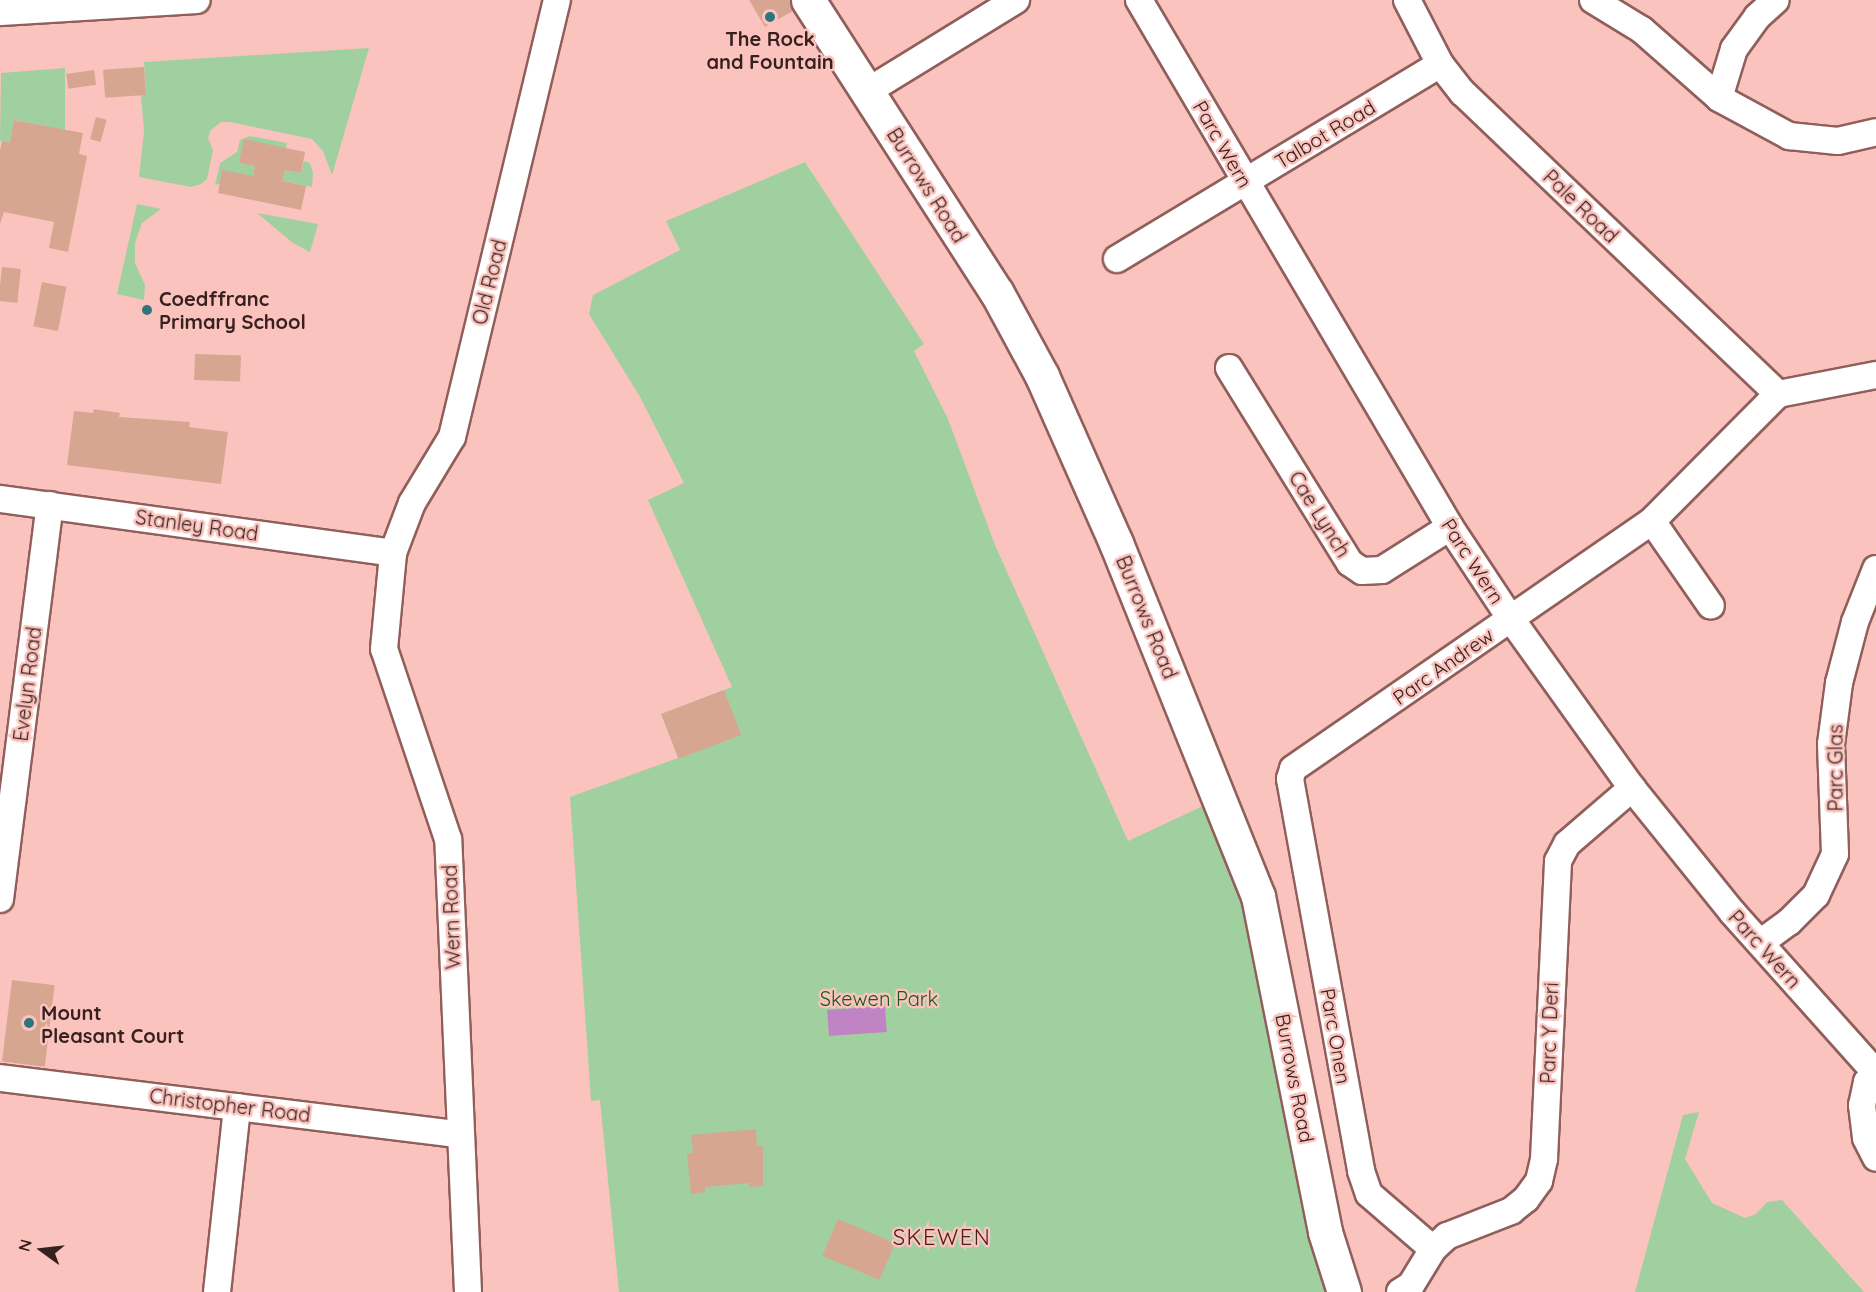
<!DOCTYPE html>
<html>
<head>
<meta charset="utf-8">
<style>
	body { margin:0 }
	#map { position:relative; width:1876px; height:1292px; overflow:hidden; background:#fbc3bd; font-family:Quicksand,sans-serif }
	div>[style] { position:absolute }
	.green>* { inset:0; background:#a0d0a0 }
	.water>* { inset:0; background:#c084c4; transform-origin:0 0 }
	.building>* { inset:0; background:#d7a691; transform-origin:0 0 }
	.roads { filter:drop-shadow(2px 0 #905f5b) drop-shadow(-2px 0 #905f5b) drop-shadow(0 2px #905f5b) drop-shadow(0 -2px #905f5b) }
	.minor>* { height:26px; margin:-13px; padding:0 13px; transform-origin:13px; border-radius:13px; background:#fff }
	.major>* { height:33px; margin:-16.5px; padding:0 16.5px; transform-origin:16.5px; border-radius:16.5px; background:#fff }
	.dots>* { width:16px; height:16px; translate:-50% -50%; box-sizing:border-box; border:3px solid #fbc3bd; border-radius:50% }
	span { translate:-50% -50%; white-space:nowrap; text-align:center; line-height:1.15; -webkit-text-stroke:5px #fbc3bd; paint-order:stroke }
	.poi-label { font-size:20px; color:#36211f; font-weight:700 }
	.left { translate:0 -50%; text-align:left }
	.street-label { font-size:20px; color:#36211f }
	.park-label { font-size:20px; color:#165a1e }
	.quarter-label { font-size:22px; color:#4a201d; letter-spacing:1.5px }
	.north { position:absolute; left:12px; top:1220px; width:60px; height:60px; -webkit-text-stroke:4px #fbc3bd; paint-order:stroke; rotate:285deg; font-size:16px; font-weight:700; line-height:24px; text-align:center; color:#36211f }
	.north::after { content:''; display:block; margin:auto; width:21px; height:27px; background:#36211f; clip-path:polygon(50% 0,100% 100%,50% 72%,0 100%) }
</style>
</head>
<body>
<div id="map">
	<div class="green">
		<div style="clip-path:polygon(369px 48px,332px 175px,323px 151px,312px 139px,230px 122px,221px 122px,211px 130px,208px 138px,213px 150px,207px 179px,201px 184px,191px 187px,139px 177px,144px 131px,141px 95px,146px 94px,144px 62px)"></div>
		<div style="clip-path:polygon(65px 68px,65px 130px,15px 120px,10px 143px,0 141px,1px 73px)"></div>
		<div style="clip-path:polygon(250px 136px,287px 143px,286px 148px,239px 163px,255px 166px,253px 176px,215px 185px,220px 163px,237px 152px,240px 140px)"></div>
		<div style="clip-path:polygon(304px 161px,310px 163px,313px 172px,312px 187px,282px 181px,285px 170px,301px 173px)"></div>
		<div style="clip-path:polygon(805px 162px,924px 344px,914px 351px,948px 419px,995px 545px,1128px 841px,1205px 805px,1242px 903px,1309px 1239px,1328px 1292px,619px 1292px,600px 1100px,591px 1101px,570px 797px,678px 758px,661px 714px,732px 687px,648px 500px,684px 483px,640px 397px,589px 314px,593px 295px,680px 250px,666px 221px)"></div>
		<div style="clip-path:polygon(137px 204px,161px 209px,142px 223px,135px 243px,135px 263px,145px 285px,144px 300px,117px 294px)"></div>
		<div style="clip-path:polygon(257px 213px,318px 224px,310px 252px,293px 243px)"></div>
		<div style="clip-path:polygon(1699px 1112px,1685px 1159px,1712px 1203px,1745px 1218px,1756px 1214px,1767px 1202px,1782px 1200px,1864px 1292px,1635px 1292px,1683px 1115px)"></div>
	</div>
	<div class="water">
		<div style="left:885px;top:1006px;width:26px;height:58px;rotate:86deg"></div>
	</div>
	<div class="building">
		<div style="clip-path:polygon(749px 0,793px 0,798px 8px,765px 27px)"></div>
		<div style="left:144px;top:67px;width:28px;height:41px;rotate:86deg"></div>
		<div style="left:94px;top:70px;width:15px;height:28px;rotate:82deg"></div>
		<div style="left:96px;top:117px;width:11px;height:23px;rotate:15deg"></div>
		<div style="clip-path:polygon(14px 120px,83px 133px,79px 154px,87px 156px,68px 252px,49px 248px,54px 222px,4px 212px,0 224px,0 150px,2px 141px,10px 143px)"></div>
		<div style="clip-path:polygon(244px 139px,305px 152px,301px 173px,285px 170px,282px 181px,306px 186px,301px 210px,218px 193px,222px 170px,253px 176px,255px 166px,239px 163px)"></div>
		<div style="left:2px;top:267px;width:19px;height:34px;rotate:6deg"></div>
		<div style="left:42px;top:282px;width:25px;height:45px;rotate:11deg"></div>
		<div style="left:195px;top:354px;width:46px;height:26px;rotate:2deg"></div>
		<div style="clip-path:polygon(94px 409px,120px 413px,119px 417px,190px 422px,189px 427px,228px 432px,221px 484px,67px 465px,74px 411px,93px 413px)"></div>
		<div style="left:724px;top:690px;width:48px;height:67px;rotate:69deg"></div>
		<div style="left:12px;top:980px;width:43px;height:82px;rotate:7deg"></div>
		<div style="clip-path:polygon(756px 1129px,757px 1147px,763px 1146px,763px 1186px,749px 1187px,749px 1183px,705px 1187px,705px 1192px,691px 1194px,687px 1153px,693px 1153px,691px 1135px)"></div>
		<div style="left:838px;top:1219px;width:62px;height:40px;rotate:23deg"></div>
	</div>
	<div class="roads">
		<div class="minor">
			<div style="left:1139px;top:0;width:612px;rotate:59.45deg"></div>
			<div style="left:1450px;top:527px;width:110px;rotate:56.5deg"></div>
			<div style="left:1511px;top:619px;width:208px;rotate:54.4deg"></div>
			<div style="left:1632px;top:788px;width:159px;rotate:51.1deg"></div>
			<div style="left:1732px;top:912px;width:216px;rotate:48.2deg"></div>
			<div style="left:1407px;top:0;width:72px;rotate:62.7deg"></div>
			<div style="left:1440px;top:64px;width:37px;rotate:52deg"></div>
			<div style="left:1463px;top:93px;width:436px;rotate:43.7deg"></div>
			<div style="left:1778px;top:394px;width:179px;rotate:134.8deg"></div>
			<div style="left:1652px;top:521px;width:436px;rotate:145.4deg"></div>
			<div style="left:1293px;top:769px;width:10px;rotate:107deg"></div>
			<div style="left:1290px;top:779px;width:398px;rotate:79.7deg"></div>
			<div style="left:1361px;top:1171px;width:24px;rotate:71deg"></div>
			<div style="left:1369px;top:1194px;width:84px;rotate:40.7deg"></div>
			<div style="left:1593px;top:0;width:57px;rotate:31.5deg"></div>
			<div style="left:1642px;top:30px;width:103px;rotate:41.4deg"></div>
			<div style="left:1719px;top:98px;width:80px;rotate:28.5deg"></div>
			<div style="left:1789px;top:136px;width:49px;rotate:5.8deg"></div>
			<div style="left:1838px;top:141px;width:39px;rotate:-13deg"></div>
			<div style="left:0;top:12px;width:197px;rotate:-3.5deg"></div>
			<div style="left:868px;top:91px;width:174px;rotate:-31.6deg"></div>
			<div style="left:1719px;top:98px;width:51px;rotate:-73deg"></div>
			<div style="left:1734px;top:49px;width:39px;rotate:-54deg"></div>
			<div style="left:1757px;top:17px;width:25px;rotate:-42deg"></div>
			<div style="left:1117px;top:259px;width:377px;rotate:-31.1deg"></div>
			<div style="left:1229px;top:368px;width:229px;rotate:58.2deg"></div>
			<div style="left:1350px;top:563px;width:14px;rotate:34deg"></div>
			<div style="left:1362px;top:571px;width:20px;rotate:-3deg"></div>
			<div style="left:1382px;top:570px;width:80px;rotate:-32.3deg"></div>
			<div style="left:1778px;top:394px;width:100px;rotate:-11deg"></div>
			<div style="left:0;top:499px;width:397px;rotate:7.8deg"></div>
			<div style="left:1652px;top:521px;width:103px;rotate:55.2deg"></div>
			<div style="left:0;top:899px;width:397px;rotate:-82.8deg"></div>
			<div style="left:1760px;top:943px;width:36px;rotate:-36deg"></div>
			<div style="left:1789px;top:922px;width:38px;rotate:-45deg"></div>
			<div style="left:1816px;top:895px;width:45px;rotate:-65.1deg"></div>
			<div style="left:1835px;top:854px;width:110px;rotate:-92.1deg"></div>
			<div style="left:1831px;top:744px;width:62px;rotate:-82.5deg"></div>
			<div style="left:1839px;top:683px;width:63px;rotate:-75.3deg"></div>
			<div style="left:1855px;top:622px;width:57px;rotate:-68.4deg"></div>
			<div style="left:1876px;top:1074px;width:12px;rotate:138deg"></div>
			<div style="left:1867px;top:1082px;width:24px;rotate:102deg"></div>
			<div style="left:1862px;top:1105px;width:33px;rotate:83deg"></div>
			<div style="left:1866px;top:1138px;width:22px;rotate:63deg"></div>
			<div style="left:0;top:1078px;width:462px;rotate:7deg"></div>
			<div style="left:217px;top:1292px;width:186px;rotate:-83.8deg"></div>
			<div style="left:468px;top:1292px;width:453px;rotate:-92.5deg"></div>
			<div style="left:448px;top:839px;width:200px;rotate:-108.6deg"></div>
			<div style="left:384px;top:649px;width:96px;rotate:-84.6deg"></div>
			<div style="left:393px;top:553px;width:53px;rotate:-69.2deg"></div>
			<div style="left:412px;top:503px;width:77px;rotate:-58.8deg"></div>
			<div style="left:452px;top:437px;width:449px;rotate:-76.5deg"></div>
			<div style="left:1400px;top:1292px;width:13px;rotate:-32deg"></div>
			<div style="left:1411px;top:1285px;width:42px;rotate:-58.6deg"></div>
			<div style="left:1433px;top:1249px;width:19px;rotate:-43deg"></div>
			<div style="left:1447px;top:1236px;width:69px;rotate:-21.3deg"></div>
			<div style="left:1511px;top:1211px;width:19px;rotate:-39deg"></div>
			<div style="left:1526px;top:1199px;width:22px;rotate:-54deg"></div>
			<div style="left:1539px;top:1181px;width:23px;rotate:-77deg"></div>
			<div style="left:1544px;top:1159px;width:298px;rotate:-87.3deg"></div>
			<div style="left:1558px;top:861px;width:19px;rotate:-62deg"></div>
			<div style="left:1567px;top:844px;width:86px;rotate:-40.7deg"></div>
		</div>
		<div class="major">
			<div style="left:808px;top:0;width:349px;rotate:57.2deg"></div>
			<div style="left:997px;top:293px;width:94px;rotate:61.5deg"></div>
			<div style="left:1042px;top:376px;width:183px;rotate:66.1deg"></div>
			<div style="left:1116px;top:543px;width:380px;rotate:68.1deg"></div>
			<div style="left:1258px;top:896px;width:343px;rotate:78.7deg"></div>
			<div style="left:1325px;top:1232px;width:63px;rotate:72.4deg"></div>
		</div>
	</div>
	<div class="dots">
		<div style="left:770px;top:17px;background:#2c757c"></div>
		<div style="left:147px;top:310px;background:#2c757c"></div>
		<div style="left:29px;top:1023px;background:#2c757c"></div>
	</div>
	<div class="poi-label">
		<span style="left:770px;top:50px">The Rock<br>and Fountain</span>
		<span class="left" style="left:159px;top:310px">Coedffranc<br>Primary School</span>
		<span class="left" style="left:41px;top:1024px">Mount<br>Pleasant Court</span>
	</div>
	<div class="street-label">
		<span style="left:1325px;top:134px;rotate:-31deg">Talbot Road</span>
		<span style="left:1223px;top:144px;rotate:60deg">Parc Wern</span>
		<span style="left:927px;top:185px;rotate:58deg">Burrows Road</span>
		<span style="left:1581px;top:206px;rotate:44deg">Pale Road</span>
		<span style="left:489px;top:282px;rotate:-76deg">Old Road</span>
		<span style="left:1320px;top:514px;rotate:58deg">Cae Lynch</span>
		<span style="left:197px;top:525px;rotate:8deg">Stanley Road</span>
		<span style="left:1473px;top:561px;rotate:57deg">Parc Wern</span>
		<span style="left:1147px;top:617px;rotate:68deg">Burrows Road</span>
		<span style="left:1443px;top:666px;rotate:-35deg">Parc Andrew</span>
		<span style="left:27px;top:684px;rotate:-83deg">Evelyn Road</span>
		<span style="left:1835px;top:768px;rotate:-90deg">Parc Glas</span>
		<span style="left:451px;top:917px;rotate:-92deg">Wern Road</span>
		<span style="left:1765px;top:949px;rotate:48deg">Parc Wern</span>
		<span style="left:1549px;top:1033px;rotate:-88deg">Parc Y Deri</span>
		<span style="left:1336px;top:1036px;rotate:80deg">Parc Onen</span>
		<span style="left:1295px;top:1078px;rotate:79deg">Burrows Road</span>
		<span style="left:230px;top:1105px;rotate:7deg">Christopher Road</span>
	</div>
	<div class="park-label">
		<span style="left:879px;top:998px">Skewen Park</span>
	</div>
	<div class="quarter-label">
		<span style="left:942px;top:1238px">SKEWEN</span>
	</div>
	<div class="north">N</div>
</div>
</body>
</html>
